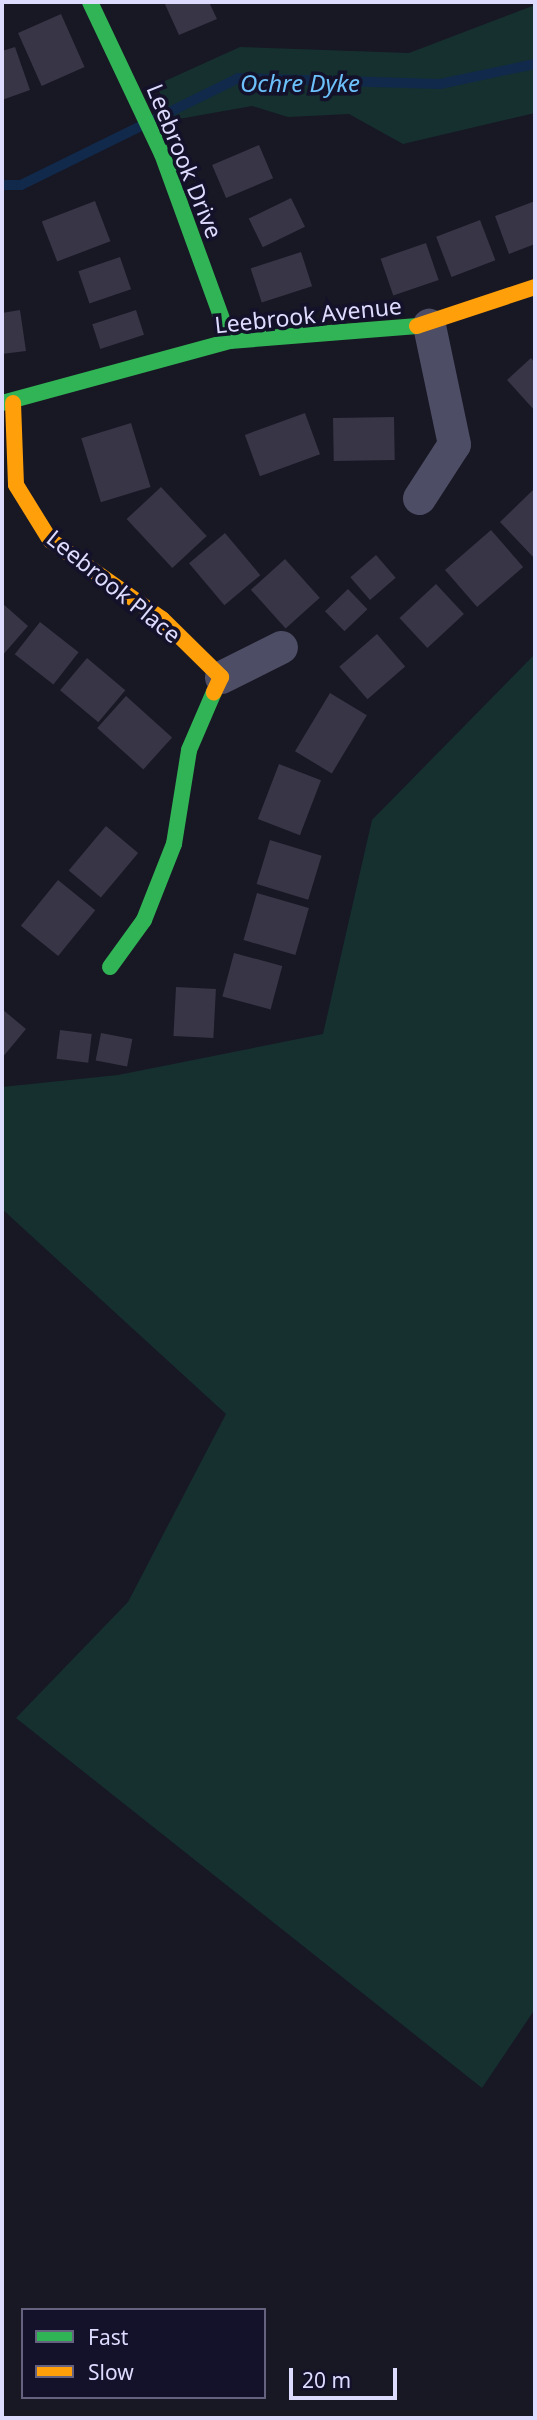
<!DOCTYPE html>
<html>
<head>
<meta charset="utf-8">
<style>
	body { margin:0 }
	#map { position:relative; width:537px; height:2420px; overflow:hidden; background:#181724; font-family:"Noto Sans",sans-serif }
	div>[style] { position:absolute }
	.green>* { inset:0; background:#15302f }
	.stream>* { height:10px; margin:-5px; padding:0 5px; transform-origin:5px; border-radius:5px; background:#112a4b }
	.building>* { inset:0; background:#373546; transform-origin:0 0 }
	.street>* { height:33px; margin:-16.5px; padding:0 16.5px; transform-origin:16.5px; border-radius:16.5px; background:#4d4d65 }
	.fast>* { height:16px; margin:-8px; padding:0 8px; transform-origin:8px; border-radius:8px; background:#30b455 }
	.slow>* { height:16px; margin:-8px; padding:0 8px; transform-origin:8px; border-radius:8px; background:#ff9f0a }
	span { translate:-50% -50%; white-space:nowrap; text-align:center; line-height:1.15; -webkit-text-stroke:7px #14112a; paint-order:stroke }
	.street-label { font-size:23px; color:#dddbfe }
	.water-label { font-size:24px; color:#6cc1fb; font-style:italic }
	.frame { position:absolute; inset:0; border:4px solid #dddbfe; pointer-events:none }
	.legend { position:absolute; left:21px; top:2308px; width:245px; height:91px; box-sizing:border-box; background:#14112a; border:2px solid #64627f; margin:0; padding:9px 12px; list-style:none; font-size:21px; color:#dddbfe }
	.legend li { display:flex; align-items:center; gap:14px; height:35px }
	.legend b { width:35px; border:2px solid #64627f }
	.scale { position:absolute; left:289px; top:2368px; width:108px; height:32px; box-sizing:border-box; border:4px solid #dddbfe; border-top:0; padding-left:9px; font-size:21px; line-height:24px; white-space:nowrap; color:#dddbfe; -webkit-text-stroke:5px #14112a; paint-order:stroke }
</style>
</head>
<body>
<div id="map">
	<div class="green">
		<div style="clip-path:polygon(535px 5px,535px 113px,403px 144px,349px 114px,288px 117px,252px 106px,173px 120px,156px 85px,240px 47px,409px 53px)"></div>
		<div style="clip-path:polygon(535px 654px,535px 2009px,482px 2088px,16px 1718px,128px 1602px,226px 1414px,2px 1209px,2px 1087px,118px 1075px,323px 1034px,372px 820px)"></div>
	</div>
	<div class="stream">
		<div style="left:2px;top:185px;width:19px"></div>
		<div style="left:21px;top:185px;width:242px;rotate:-26.2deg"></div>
		<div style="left:238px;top:78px;width:202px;rotate:1.7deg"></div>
		<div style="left:440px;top:84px;width:97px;rotate:-11.9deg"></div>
	</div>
	<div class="building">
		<div style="clip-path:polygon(164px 2px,209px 2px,217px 19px,179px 35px)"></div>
		<div style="left:61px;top:14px;width:58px;height:47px;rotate:66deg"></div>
		<div style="clip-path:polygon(15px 47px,30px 90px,2px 100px,2px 51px)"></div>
		<div style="left:259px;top:145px;width:36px;height:51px;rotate:67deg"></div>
		<div style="left:291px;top:198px;width:32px;height:47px;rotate:64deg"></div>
		<div style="left:95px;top:201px;width:43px;height:57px;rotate:69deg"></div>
		<div style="clip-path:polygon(535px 201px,535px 244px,509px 254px,495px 216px)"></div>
		<div style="left:480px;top:220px;width:43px;height:47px;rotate:69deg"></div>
		<div style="left:426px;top:243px;width:39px;height:48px;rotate:71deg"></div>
		<div style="left:301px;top:252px;width:36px;height:53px;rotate:72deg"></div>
		<div style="left:120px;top:257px;width:34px;height:44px;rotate:71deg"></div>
		<div style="clip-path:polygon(20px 310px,26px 351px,2px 354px,2px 313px)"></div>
		<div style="left:136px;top:310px;width:26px;height:46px;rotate:72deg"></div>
		<div style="clip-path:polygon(531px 358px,535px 363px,535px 411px,507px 380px)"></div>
		<div style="left:305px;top:413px;width:44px;height:64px;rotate:70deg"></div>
		<div style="left:394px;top:417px;width:43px;height:61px;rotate:89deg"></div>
		<div style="left:131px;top:423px;width:67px;height:52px;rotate:73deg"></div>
		<div style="left:161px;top:487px;width:67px;height:47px;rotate:47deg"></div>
		<div style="clip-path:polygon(535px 488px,535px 559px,500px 522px)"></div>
		<div style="left:491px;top:530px;width:49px;height:61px;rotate:49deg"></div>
		<div style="left:225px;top:533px;width:55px;height:47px;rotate:50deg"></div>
		<div style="left:376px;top:555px;width:30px;height:34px;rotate:49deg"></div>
		<div style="left:285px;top:559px;width:52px;height:46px;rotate:48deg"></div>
		<div style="left:436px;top:584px;width:41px;height:50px;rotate:47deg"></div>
		<div style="left:348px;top:589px;width:28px;height:32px;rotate:46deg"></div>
		<div style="clip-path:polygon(2px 603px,28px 626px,2px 656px)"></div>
		<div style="left:40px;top:622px;width:49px;height:41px;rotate:38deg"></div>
		<div style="left:377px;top:634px;width:43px;height:50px;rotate:49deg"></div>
		<div style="left:87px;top:658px;width:50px;height:42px;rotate:40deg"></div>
		<div style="left:330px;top:693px;width:43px;height:68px;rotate:31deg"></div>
		<div style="left:126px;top:696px;width:62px;height:43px;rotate:42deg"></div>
		<div style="left:279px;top:764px;width:45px;height:59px;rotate:21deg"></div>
		<div style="left:106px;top:826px;width:42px;height:58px;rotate:40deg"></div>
		<div style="left:270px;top:840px;width:54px;height:46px;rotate:17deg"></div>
		<div style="left:58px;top:880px;width:48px;height:59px;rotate:39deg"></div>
		<div style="left:257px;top:893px;width:54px;height:49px;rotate:16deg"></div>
		<div style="left:234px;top:953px;width:50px;height:45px;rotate:15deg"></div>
		<div style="left:176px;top:987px;width:40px;height:49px;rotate:3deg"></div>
		<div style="clip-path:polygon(2px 1009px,26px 1029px,2px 1058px)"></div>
		<div style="left:60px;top:1030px;width:32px;height:29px;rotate:7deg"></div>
		<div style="left:101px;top:1033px;width:32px;height:28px;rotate:11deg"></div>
	</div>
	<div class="street">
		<div style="left:419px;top:498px;width:64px;rotate:-57.1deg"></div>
		<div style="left:454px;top:444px;width:122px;rotate:-101.9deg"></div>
		<div style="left:221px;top:677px;width:67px;rotate:-26.6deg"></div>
	</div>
	<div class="fast">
		<div style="left:90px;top:2px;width:168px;rotate:64.7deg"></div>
		<div style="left:162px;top:154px;width:199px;rotate:70deg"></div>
		<div style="left:2px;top:403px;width:236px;rotate:-15.2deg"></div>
		<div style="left:230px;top:341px;width:188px;rotate:-4.6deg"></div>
		<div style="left:110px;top:967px;width:58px;rotate:-54.1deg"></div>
		<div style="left:144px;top:920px;width:82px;rotate:-68.5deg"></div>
		<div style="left:174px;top:844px;width:95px;rotate:-80.9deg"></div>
		<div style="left:189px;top:750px;width:63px;rotate:-66.7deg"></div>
	</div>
	<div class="slow">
		<div style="left:417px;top:326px;width:124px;rotate:-18.3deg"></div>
		<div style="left:13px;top:403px;width:82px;rotate:87.9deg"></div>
		<div style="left:16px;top:485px;width:65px;rotate:58.3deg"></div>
		<div style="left:50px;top:540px;width:137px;rotate:35.2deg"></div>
		<div style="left:162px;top:619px;width:83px;rotate:44.5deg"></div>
		<div style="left:221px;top:677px;width:17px;rotate:115deg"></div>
	</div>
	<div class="street-label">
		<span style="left:185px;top:161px;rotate:68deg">Leebrook Drive</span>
		<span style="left:308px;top:315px;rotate:-6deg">Leebrook Avenue</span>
		<span style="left:114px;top:586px;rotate:39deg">Leebrook Place</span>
	</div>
	<div class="water-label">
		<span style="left:300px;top:83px">Ochre Dyke</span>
	</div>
	<div class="frame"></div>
	<ul class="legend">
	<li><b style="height:9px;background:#30b455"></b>Fast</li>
	<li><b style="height:9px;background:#ff9f0a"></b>Slow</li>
	</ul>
	<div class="scale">20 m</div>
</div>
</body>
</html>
